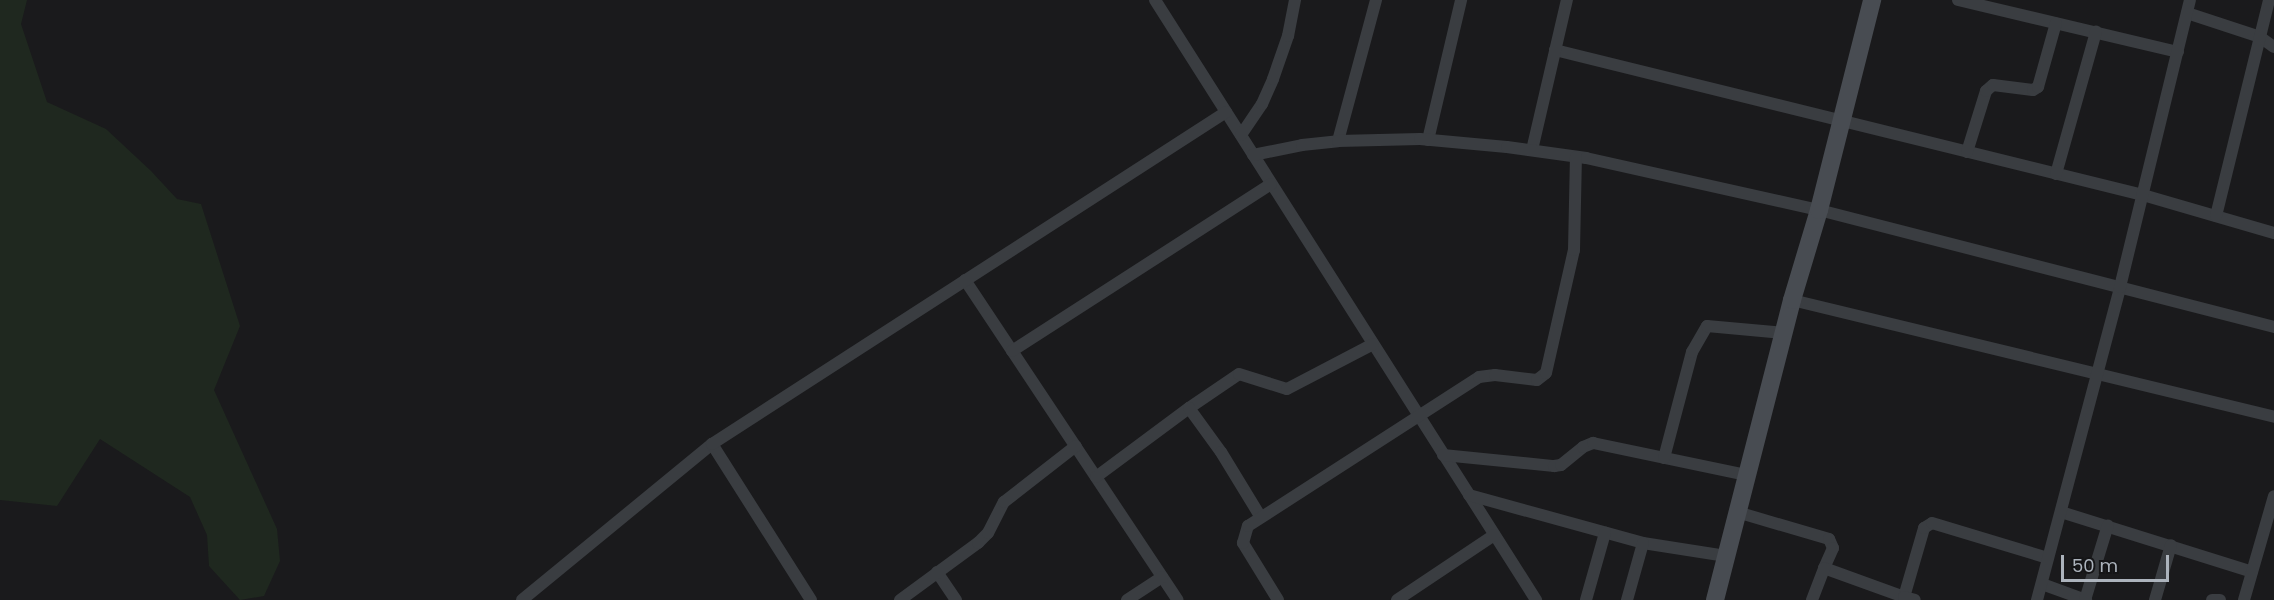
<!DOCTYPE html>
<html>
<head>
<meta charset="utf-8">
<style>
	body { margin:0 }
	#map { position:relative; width:2274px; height:600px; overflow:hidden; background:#1a1a1c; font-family:Poppins,sans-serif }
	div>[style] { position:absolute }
	.green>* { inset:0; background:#1f281f }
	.street>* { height:12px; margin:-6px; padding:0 6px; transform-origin:6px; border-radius:6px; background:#3a3d41 }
	.secondary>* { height:18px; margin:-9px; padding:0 9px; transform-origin:9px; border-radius:9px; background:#484c52 }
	span { translate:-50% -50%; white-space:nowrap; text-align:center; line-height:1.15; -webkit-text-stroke:4.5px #151517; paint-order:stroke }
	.scale { position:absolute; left:2061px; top:555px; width:108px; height:27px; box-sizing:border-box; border:3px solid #acb3bc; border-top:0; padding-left:8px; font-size:18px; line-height:21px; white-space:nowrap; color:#acb3bc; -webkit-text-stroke:4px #151517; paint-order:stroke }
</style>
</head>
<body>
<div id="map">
	<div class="green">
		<div style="clip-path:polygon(0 0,27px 0,21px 24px,47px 102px,106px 129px,151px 171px,177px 199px,201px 204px,240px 326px,214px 390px,277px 529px,280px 561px,264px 596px,240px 600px,209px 566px,207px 535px,190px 497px,100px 439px,57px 506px,0 500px)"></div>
	</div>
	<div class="street">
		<div style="left:1155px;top:0;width:711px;rotate:57.58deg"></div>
		<div style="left:1958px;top:0;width:226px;rotate:13.3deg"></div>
		<div style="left:2187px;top:13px;width:77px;rotate:18.2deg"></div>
		<div style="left:2260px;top:37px;width:17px;rotate:36deg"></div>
		<div style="left:1555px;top:50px;width:606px;rotate:13.85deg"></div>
		<div style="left:2143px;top:195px;width:136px;rotate:16.2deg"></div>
		<div style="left:1241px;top:135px;width:37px;rotate:-56deg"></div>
		<div style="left:1262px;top:104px;width:27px;rotate:-66deg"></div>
		<div style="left:1273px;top:79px;width:46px;rotate:-70.8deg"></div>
		<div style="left:1288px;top:36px;width:37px;rotate:-79deg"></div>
		<div style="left:1428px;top:140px;width:144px;rotate:-76.7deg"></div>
		<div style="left:1338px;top:141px;width:146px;rotate:-74.9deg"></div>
		<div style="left:1532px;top:150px;width:154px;rotate:-76.9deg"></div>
		<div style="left:1967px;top:152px;width:64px;rotate:-72.7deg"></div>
		<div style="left:1986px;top:91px;width:9px;rotate:-41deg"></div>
		<div style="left:1993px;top:85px;width:40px;rotate:7.1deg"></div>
		<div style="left:2033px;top:90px;width:6px;rotate:-31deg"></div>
		<div style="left:2038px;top:87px;width:66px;rotate:-74.3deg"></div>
		<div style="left:1253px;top:155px;width:50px;rotate:-11.5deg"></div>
		<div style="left:1302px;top:145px;width:36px;rotate:-6deg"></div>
		<div style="left:1338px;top:141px;width:82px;rotate:-1.4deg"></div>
		<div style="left:1420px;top:139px;width:87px;rotate:5.3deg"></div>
		<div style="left:1507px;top:147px;width:80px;rotate:7.9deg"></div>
		<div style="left:1586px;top:158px;width:239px;rotate:12.6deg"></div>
		<div style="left:1819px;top:210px;width:470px;rotate:14.4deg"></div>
		<div style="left:2056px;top:174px;width:148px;rotate:-74.3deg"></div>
		<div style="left:2216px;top:216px;width:222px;rotate:-76.2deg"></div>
		<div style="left:965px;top:280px;width:384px;rotate:56.4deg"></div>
		<div style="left:1792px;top:300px;width:496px;rotate:13.6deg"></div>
		<div style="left:1012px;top:351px;width:308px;rotate:-32.8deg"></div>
		<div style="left:1189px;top:408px;width:60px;rotate:-34.2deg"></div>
		<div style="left:1239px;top:374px;width:50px;rotate:17.4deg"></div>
		<div style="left:1287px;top:389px;width:97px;rotate:-27.6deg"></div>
		<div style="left:1443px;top:455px;width:112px;rotate:5.7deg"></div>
		<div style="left:1554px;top:466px;width:7px;rotate:-8deg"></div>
		<div style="left:1561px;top:465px;width:28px;rotate:-39deg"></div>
		<div style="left:1583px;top:447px;width:11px;rotate:-22deg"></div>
		<div style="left:1593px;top:443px;width:156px;rotate:11.8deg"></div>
		<div style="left:1664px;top:458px;width:110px;rotate:-75.2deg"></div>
		<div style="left:1692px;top:352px;width:30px;rotate:-60deg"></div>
		<div style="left:1707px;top:326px;width:77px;rotate:5.2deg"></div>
		<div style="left:1096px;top:477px;width:116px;rotate:-36.6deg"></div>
		<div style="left:1189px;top:408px;width:54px;rotate:54deg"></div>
		<div style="left:1221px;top:452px;width:75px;rotate:58.6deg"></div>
		<div style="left:1469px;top:495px;width:180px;rotate:15.4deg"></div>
		<div style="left:1643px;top:543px;width:84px;rotate:8.9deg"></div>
		<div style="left:1737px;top:512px;width:96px;rotate:16.4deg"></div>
		<div style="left:1829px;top:539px;width:10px;rotate:66deg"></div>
		<div style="left:1833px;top:548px;width:22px;rotate:114deg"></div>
		<div style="left:1824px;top:568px;width:85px;rotate:19.9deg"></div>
		<div style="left:1904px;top:597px;width:72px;rotate:-73.8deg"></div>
		<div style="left:1924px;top:528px;width:9px;rotate:-32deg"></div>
		<div style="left:1932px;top:523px;width:121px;rotate:16.8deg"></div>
		<div style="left:2061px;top:512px;width:200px;rotate:17.4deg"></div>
		<div style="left:937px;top:572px;width:34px;rotate:56deg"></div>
		<div style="left:2042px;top:584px;width:47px;rotate:20deg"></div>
		<div style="left:1904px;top:597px;width:11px;rotate:15deg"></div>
		<div style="left:522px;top:600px;width:246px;rotate:-39.4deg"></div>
		<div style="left:811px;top:600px;width:185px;rotate:-122.4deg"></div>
		<div style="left:712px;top:444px;width:612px;rotate:-32.86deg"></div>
		<div style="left:900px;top:600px;width:97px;rotate:-36.2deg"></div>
		<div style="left:978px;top:543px;width:14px;rotate:-45deg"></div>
		<div style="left:988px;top:533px;width:35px;rotate:-63deg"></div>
		<div style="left:1004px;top:502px;width:91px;rotate:-37.9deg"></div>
		<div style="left:1127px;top:600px;width:42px;rotate:-33.3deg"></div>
		<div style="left:1278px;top:600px;width:67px;rotate:-121.6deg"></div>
		<div style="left:1243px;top:543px;width:18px;rotate:-74deg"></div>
		<div style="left:1248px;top:526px;width:275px;rotate:-32.8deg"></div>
		<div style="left:1479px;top:377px;width:16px;rotate:-7deg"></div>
		<div style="left:1495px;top:375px;width:42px;rotate:6.8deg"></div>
		<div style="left:1537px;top:380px;width:11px;rotate:-38deg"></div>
		<div style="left:1546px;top:373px;width:126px;rotate:-77.2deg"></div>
		<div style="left:1574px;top:250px;width:93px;rotate:-88.8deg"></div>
		<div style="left:1397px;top:600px;width:117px;rotate:-33.8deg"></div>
		<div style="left:1586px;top:600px;width:70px;rotate:-74.2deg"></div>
		<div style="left:1627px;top:600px;width:59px;rotate:-74.3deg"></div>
		<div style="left:1812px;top:600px;width:34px;rotate:-69deg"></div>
		<div style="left:2037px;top:600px;width:324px;rotate:-75.1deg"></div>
		<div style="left:2120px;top:287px;width:295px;rotate:-76.3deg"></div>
		<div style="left:2085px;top:600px;width:78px;rotate:-73deg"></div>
		<div style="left:2155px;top:600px;width:57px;rotate:-73.8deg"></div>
		<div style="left:2212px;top:600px;width:8px"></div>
		<div style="left:2244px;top:600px;width:108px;rotate:-73.9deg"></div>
	</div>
	<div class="secondary">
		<div style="left:1715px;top:600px;width:310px;rotate:-75.6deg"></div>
		<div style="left:1792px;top:300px;width:94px;rotate:-73.3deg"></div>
		<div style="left:1819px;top:210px;width:217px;rotate:-75.8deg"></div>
	</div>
	<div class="scale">50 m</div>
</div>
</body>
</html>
